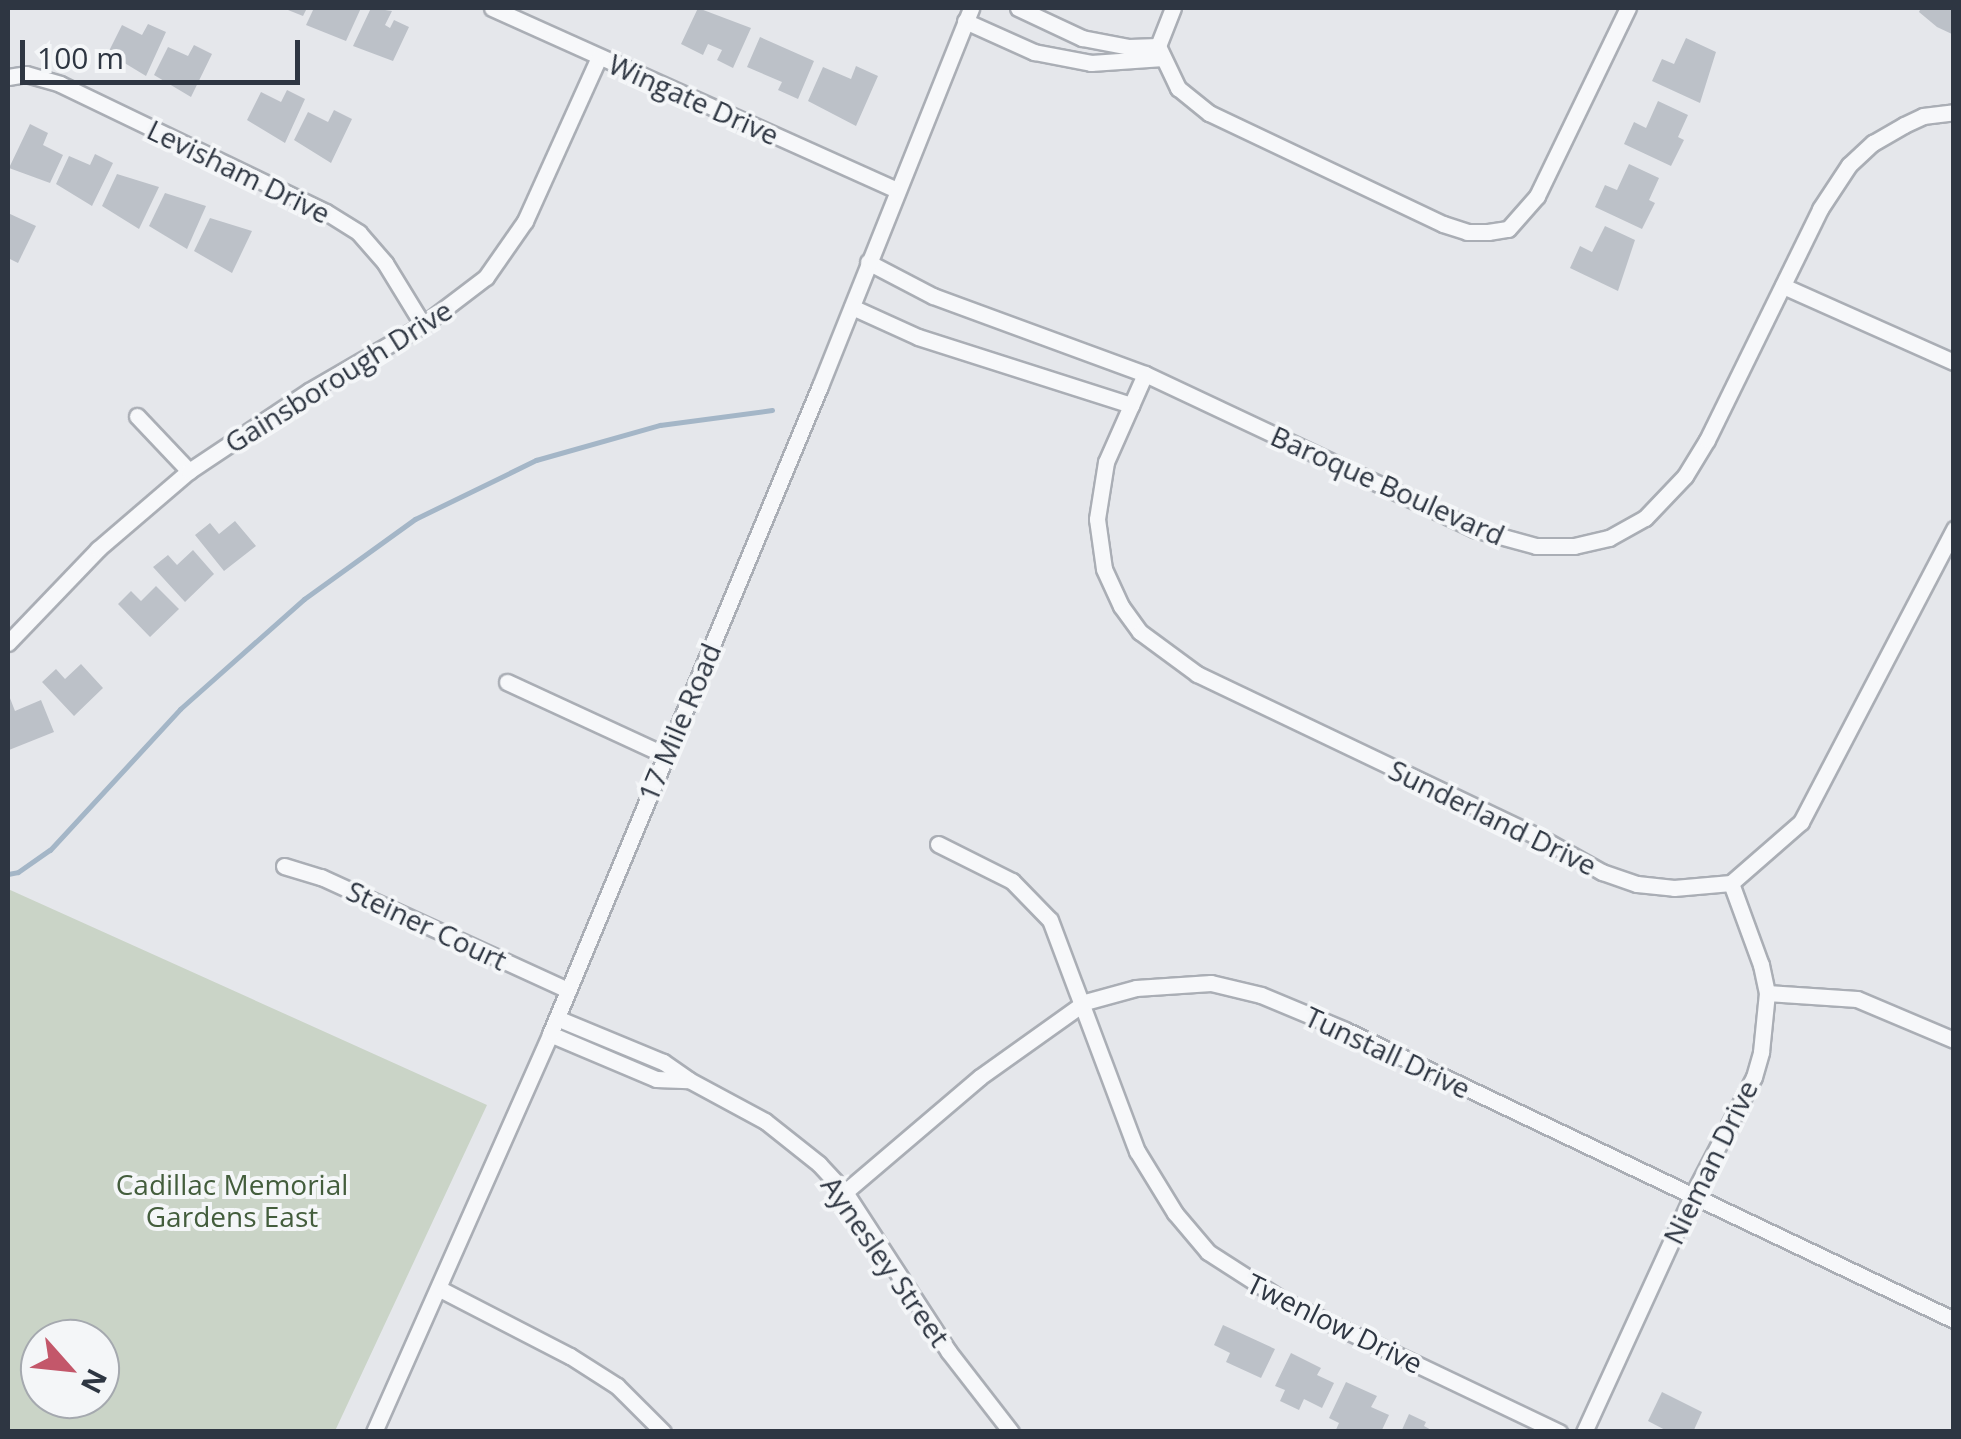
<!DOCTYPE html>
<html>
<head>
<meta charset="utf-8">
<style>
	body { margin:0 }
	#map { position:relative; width:1961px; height:1439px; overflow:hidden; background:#e5e7eb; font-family:"Open Sans",sans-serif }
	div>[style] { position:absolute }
	.green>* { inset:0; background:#cad4c7 }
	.stream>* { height:5px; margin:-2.5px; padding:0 2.5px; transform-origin:2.5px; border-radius:2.5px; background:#a4b6c7 }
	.building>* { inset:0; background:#bcc1c8 }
	.roads { filter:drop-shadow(2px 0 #aaaeb5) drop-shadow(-2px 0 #aaaeb5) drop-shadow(0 2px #aaaeb5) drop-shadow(0 -2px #aaaeb5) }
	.minor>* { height:15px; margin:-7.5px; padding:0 7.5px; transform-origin:7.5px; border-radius:7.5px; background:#f7f8fa }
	span { translate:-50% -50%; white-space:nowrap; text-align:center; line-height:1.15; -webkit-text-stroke:8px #f4f6f8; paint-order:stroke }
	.street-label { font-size:28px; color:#2e3642 }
	.park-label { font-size:28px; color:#435d3c }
	.frame { position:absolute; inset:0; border:10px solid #2e3642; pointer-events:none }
	.north { position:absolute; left:20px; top:1319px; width:100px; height:100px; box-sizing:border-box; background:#f4f6f8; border:2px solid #a5a9af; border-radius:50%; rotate:117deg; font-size:28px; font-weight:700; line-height:40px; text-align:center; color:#2e3642 }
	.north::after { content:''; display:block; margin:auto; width:35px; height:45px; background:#c3576a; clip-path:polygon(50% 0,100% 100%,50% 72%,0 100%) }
	.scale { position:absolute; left:20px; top:40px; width:280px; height:45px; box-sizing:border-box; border:5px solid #2e3642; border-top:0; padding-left:12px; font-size:30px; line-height:35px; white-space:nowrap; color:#2e3642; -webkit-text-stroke:8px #f4f6f8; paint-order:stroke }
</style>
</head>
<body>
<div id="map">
	<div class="green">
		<div style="clip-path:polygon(evenodd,8px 889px,487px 1105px,335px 1431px,8px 1431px,8px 889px,40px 1339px,100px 1339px,100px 1399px,40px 1399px,40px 1339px)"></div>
	</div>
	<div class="stream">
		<div style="left:8px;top:874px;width:10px;rotate:-11deg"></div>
		<div style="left:18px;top:872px;width:39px;rotate:-35deg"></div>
		<div style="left:50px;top:850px;width:192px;rotate:-47.3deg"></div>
		<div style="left:180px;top:709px;width:166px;rotate:-41.6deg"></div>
		<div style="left:304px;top:599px;width:137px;rotate:-35.8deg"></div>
		<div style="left:415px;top:519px;width:135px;rotate:-26deg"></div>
		<div style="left:536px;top:460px;width:129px;rotate:-15.8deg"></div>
		<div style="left:660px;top:425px;width:113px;rotate:-7.6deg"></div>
	</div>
	<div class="building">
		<div style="clip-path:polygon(283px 8px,307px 8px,303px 16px)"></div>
		<div style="clip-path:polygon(314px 8px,361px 8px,346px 41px,306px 25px)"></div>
		<div style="clip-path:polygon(371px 8px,392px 11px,385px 25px,390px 28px,394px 20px,409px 27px,393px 61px,353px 46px)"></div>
		<div style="clip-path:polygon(698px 8px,751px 28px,733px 68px,717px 60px,722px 50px,708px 44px,703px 55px,681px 44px)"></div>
		<div style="clip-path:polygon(1921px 8px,1954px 8px,1954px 35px,1937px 27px,1919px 12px)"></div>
		<div style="clip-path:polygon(148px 24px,166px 32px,146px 76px,108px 53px,122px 25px,142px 35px)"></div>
		<div style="clip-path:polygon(760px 37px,814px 61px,798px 99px,778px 90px,782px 82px,747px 67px)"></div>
		<div style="clip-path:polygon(1686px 38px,1716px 52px,1700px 103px,1652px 81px,1662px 59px,1674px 64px)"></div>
		<div style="clip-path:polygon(194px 45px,212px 54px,191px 97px,154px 75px,168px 47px,188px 56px)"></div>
		<div style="clip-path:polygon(856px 66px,878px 76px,856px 126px,808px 101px,823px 67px,851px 79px)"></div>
		<div style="clip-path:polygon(287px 90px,305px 99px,285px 143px,247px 120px,261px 92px,281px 102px)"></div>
		<div style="clip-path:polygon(1658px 101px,1688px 115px,1678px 137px,1684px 140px,1671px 166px,1624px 144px,1634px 122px,1646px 128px)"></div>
		<div style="clip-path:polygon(334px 110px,352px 119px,331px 163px,294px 140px,308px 112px,328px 122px)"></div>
		<div style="clip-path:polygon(30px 124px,48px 133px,43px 145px,63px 155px,50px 183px,9px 168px)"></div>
		<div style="clip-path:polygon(95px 154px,113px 163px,92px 206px,56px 184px,69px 156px,90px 165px)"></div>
		<div style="clip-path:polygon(1629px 164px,1659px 178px,1649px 200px,1655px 203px,1642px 229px,1595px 207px,1605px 185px,1617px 190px)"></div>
		<div style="clip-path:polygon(117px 174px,159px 187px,139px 229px,102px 206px)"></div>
		<div style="clip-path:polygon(165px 193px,206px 206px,187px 249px,149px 226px)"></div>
		<div style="clip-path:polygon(8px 213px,36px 226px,18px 263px,8px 258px)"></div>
		<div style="clip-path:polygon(210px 218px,252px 231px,232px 273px,194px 251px)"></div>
		<div style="clip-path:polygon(1605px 226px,1635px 240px,1618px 291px,1570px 268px,1580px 246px,1592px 252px)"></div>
		<div style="clip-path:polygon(235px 521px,256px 546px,224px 571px,195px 535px,210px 523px,219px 534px)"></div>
		<div style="clip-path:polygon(193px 550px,214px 574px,185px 602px,153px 567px,168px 555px,177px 565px)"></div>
		<div style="clip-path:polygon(156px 586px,179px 609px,150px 637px,118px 604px,131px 591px,141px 601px)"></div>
		<div style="clip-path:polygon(81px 664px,103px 688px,74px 716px,42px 682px,56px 669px,65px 679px)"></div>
		<div style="clip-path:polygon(8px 693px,15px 711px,41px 700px,54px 732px,9px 750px)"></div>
		<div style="clip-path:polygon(1223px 1325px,1275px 1349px,1261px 1378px,1226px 1362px,1230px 1353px,1214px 1345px)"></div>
		<div style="clip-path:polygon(1291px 1353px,1321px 1368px,1317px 1375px,1334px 1383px,1322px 1408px,1304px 1399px,1299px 1410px,1280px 1401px,1285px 1390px,1275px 1386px)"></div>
		<div style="clip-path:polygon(1346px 1382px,1377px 1396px,1371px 1407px,1389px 1415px,1381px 1432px,1335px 1432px,1339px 1423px,1329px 1418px)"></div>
		<div style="clip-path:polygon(1662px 1392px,1702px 1412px,1693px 1432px,1669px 1432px,1648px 1421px)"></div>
		<div style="clip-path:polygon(1409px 1414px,1426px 1422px,1424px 1426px,1435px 1432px,1401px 1432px)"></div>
	</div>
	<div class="roads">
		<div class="minor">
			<div style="left:492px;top:8px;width:444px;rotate:24.2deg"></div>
			<div style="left:1018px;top:8px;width:71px;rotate:25.1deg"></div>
			<div style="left:1082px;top:38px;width:48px;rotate:10.8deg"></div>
			<div style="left:1129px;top:47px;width:29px;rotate:-2deg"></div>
			<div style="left:965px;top:21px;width:76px;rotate:24.2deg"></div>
			<div style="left:1034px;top:52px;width:58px;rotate:10.9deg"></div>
			<div style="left:1091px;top:63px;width:72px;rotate:-4deg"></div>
			<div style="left:1158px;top:46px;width:47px;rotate:64.5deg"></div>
			<div style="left:1178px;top:88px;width:40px;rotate:39deg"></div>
			<div style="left:1209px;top:113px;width:259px;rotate:25.4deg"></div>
			<div style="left:1443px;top:224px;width:25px;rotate:18deg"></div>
			<div style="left:1467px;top:232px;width:21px"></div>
			<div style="left:1488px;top:232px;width:20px;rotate:-9deg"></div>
			<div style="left:1508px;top:229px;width:44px;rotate:-48.7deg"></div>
			<div style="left:1537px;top:196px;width:209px;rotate:-64.2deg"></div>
			<div style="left:1158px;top:46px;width:41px;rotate:-68.5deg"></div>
			<div style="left:8px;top:77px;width:18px;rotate:-9deg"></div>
			<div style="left:26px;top:74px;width:35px;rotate:16deg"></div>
			<div style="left:60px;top:84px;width:295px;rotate:25.7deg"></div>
			<div style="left:326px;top:212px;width:39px;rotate:32deg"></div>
			<div style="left:359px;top:233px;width:40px;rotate:49deg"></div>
			<div style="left:385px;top:263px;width:73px;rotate:58.5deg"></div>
			<div style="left:868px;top:262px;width:73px;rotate:27.6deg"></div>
			<div style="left:933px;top:296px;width:226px;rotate:20.2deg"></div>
			<div style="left:1145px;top:374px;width:364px;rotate:25.2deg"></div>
			<div style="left:1474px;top:529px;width:64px;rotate:15.3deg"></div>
			<div style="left:1536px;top:546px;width:38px"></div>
			<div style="left:1574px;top:546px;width:36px;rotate:-13deg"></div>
			<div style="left:1609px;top:538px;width:41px;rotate:-29.1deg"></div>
			<div style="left:1645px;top:518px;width:58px;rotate:-46.4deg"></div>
			<div style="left:1685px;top:476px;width:42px;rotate:-58.6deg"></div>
			<div style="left:1707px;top:440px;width:257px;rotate:-63.9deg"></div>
			<div style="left:1820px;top:209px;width:53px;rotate:-56.6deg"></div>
			<div style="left:1849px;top:165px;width:33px;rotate:-43deg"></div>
			<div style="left:1873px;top:143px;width:36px;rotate:-30deg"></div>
			<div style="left:1904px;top:125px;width:21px;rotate:-25deg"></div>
			<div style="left:1923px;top:116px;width:31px;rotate:-7deg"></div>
			<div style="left:1783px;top:286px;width:187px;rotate:24deg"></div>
			<div style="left:852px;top:307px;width:72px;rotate:24.4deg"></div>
			<div style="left:918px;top:337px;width:224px;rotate:17.7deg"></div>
			<div style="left:1145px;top:374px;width:96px;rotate:113.9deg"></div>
			<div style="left:1106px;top:462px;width:58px;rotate:99deg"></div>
			<div style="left:1097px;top:519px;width:50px;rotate:82deg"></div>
			<div style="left:1104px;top:569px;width:41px;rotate:65.3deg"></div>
			<div style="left:1121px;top:606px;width:32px;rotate:54deg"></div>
			<div style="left:1140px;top:632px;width:71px;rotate:36.4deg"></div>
			<div style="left:1197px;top:674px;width:383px;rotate:25.5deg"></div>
			<div style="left:1543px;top:839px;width:68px;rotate:29.2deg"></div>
			<div style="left:1602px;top:872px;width:37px;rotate:19deg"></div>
			<div style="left:1637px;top:884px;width:37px;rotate:6deg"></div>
			<div style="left:1674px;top:888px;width:57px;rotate:-5deg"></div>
			<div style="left:1731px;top:883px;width:93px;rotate:-41.1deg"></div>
			<div style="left:1801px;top:822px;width:331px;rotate:-62.4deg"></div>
			<div style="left:137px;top:416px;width:76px;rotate:46.6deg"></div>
			<div style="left:8px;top:643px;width:130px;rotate:-46.2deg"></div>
			<div style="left:98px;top:549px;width:120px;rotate:-40.6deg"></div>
			<div style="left:189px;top:471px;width:144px;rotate:-33.7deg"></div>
			<div style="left:309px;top:391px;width:132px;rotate:-30.1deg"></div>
			<div style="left:423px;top:325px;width:79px;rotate:-37.3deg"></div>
			<div style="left:486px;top:277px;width:68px;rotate:-55.1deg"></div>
			<div style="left:525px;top:221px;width:180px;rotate:-65.7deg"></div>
			<div style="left:507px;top:682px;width:174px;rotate:24.8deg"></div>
			<div style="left:938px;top:844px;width:83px;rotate:26.6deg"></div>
			<div style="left:1012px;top:881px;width:54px;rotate:45.7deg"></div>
			<div style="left:1050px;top:920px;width:247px;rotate:69.4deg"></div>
			<div style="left:1137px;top:1151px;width:73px;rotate:58.5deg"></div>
			<div style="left:1175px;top:1213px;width:51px;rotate:49.8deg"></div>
			<div style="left:1208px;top:1252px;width:90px;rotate:32.8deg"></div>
			<div style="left:1284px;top:1301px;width:305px;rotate:25.5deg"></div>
			<div style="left:284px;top:866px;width:39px;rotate:17deg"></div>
			<div style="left:321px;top:877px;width:272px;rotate:24.6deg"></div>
			<div style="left:1767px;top:993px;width:90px;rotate:3.8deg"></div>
			<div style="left:1857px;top:999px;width:105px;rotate:22.9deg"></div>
			<div style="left:550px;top:1034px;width:115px;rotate:23deg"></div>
			<div style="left:656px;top:1079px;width:33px;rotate:2deg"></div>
			<div style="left:689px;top:1080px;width:32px;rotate:-145deg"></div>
			<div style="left:663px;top:1062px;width:115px;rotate:-157.5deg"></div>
			<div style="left:689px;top:1080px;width:86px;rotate:28.3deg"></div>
			<div style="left:765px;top:1121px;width:69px;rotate:38.5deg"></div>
			<div style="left:819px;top:1164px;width:38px;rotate:47deg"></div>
			<div style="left:845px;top:1192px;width:191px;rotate:57deg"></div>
			<div style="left:949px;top:1352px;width:101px;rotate:52.2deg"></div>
			<div style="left:845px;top:1192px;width:177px;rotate:-40.4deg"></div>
			<div style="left:980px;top:1077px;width:129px;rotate:-35.5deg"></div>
			<div style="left:1085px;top:1002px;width:53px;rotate:-15.4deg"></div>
			<div style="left:1136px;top:988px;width:75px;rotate:-3.8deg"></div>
			<div style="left:1211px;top:983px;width:51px;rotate:13.5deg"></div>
			<div style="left:1261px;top:995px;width:91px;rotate:22.6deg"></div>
			<div style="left:1345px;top:1030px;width:675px;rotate:25.46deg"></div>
			<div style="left:440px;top:1289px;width:146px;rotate:27.3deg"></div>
			<div style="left:570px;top:1356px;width:56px;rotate:32.6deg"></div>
			<div style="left:617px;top:1386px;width:65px;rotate:45deg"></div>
			<div style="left:374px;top:1432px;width:435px;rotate:-66.1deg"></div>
			<div style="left:550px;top:1034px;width:702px;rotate:-67.38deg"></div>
			<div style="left:820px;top:386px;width:407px;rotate:-68.2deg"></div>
			<div style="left:1584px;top:1432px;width:260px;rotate:-65.4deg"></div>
			<div style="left:1692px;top:1196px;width:134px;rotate:-62.5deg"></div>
			<div style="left:1754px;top:1077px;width:26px;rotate:-74deg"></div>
			<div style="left:1761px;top:1052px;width:59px;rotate:-84.2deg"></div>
			<div style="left:1767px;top:993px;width:29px;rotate:-102deg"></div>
			<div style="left:1761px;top:965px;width:87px;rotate:-110.1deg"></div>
		</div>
	</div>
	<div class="street-label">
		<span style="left:694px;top:99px;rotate:24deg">Wingate Drive</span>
		<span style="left:239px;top:171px;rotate:26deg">Levisham Drive</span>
		<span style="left:338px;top:376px;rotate:-32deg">Gainsborough Drive</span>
		<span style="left:1388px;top:485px;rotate:24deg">Baroque Boulevard</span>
		<span style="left:679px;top:722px;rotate:-67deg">17 Mile Road</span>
		<span style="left:1493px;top:817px;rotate:26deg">Sunderland Drive</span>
		<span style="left:427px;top:925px;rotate:25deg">Steiner Court</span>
		<span style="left:1388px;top:1052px;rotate:25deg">Tunstall Drive</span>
		<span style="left:1710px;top:1162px;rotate:-64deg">Nieman Drive</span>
		<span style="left:886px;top:1261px;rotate:55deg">Aynesley Street</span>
		<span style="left:1335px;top:1323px;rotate:26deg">Twenlow Drive</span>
	</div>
	<div class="park-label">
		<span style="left:232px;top:1200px">Cadillac Memorial<br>Gardens East</span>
	</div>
	<div class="frame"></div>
	<div class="north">N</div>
	<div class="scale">100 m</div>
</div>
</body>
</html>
